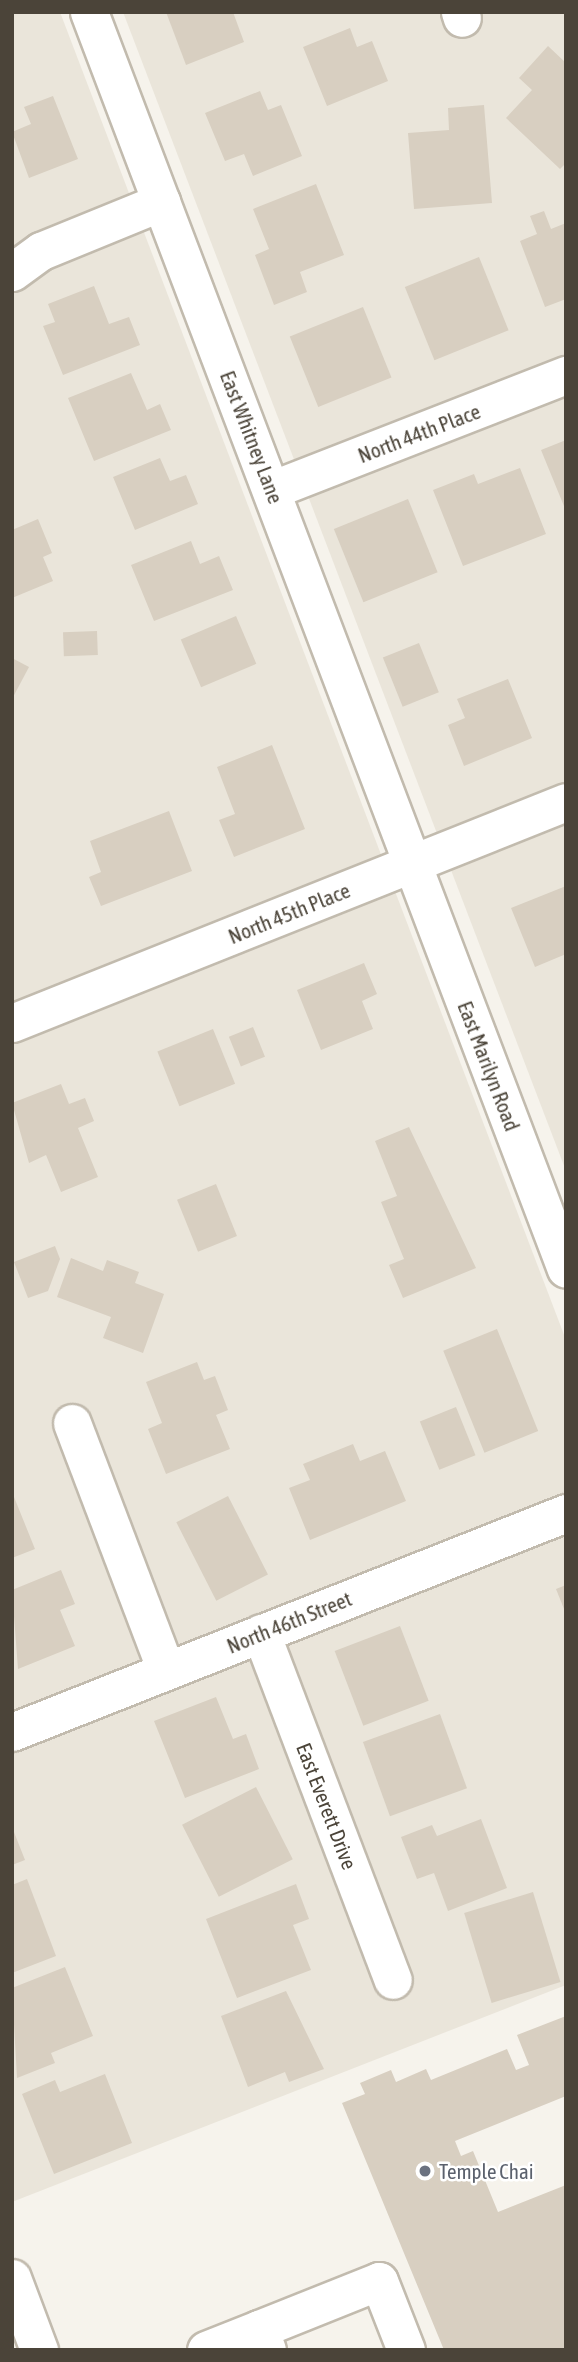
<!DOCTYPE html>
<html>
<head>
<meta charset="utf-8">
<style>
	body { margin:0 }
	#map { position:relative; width:578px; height:2362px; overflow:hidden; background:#f6f3ec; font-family:"Asap Condensed",sans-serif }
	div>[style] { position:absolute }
	.residential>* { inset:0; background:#eae5da }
	.building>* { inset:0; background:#d8cfc1; transform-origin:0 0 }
	.roads { filter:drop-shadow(2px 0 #c2bbae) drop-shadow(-2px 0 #c2bbae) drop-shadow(0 2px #c2bbae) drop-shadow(0 -2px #c2bbae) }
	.minor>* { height:37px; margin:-18.5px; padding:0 18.5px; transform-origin:18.5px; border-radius:18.5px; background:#fff }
	.dots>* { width:19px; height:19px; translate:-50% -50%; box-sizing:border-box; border:4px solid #fff; border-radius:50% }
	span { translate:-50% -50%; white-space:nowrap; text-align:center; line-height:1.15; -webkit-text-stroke:5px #fff; paint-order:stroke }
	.street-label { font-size:21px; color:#4b4439 }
	.worship-label { font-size:21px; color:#5b616d }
	.left { translate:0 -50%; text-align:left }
	.frame { position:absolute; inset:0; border:14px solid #4b4439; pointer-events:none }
</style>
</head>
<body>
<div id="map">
	<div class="residential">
		<div style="clip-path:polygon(12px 12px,60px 12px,566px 1340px,566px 1985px,12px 2202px)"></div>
		<div style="clip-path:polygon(123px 12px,566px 12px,566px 1171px)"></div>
	</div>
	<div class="building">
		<div style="clip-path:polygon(166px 12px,233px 12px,244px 42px,186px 65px)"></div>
		<div style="clip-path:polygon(350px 28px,357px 47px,372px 41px,388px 81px,327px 106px,303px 47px)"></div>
		<div style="clip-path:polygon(548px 46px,566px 63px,566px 163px,560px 169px,506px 118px,532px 90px,519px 78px)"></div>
		<div style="clip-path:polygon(260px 91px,268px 110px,281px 105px,302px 156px,253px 176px,244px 154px,225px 161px,205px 113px)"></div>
		<div style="clip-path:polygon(53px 96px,78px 159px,29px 178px,12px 132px,31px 124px,24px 107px)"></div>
		<div style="clip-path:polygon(484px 105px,492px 203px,414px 209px,408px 133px,449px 130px,448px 108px)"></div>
		<div style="clip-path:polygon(316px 184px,344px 255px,300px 272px,307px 292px,274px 305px,255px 255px,269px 249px,253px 209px)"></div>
		<div style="clip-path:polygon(544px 211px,551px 229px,566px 223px,566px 299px,545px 307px,520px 241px,537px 234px,530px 216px)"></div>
		<div style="left:479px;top:257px;width:79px;height:80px;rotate:68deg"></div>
		<div style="clip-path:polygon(94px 286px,109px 324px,129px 317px,140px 345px,63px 375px,43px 326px,55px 322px,48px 304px)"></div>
		<div style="left:363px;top:307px;width:76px;height:79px;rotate:68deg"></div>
		<div style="clip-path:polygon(131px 373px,147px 410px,160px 404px,171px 430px,94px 461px,68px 398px)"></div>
		<div style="clip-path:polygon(566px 440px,566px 511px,541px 450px)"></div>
		<div style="clip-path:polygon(160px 458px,170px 481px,186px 475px,198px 504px,135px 530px,113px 477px)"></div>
		<div style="clip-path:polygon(520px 468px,546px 534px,463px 566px,433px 490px,474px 474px,478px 484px)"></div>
		<div style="left:408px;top:499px;width:79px;height:80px;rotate:68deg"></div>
		<div style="clip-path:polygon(38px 519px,52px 553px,43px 557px,53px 581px,12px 598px,12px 530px)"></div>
		<div style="clip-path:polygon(191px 541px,200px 564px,219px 556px,233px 590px,154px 621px,131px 565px)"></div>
		<div style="left:236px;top:616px;width:52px;height:60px;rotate:67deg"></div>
		<div style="left:97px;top:631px;width:24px;height:34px;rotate:88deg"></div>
		<div style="left:419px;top:643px;width:53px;height:39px;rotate:68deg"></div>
		<div style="clip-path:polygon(12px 658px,29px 667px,12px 699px)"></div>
		<div style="clip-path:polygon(508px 679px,532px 738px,464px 766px,448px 725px,465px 718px,457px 699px)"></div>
		<div style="clip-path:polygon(272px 745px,305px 829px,234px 857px,219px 820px,235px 814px,217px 767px)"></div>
		<div style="clip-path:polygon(169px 811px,192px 871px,101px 906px,89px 877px,101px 872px,90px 841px)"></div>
		<div style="clip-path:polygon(566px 886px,566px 954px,535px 967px,511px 908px)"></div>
		<div style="clip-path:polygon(364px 963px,377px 994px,362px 1001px,373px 1029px,321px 1050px,297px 990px)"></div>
		<div style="left:253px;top:1027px;width:32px;height:26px;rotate:68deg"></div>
		<div style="left:213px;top:1029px;width:59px;height:60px;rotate:68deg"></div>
		<div style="clip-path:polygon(61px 1084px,69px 1104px,85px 1098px,94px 1121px,78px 1128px,98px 1177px,61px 1192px,46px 1155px,29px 1163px,12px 1103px)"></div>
		<div style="clip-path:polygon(409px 1127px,476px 1268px,403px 1298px,389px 1265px,404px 1259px,381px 1202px,397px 1196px,375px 1141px)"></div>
		<div style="left:216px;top:1184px;width:56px;height:42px;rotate:68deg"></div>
		<div style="clip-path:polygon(55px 1246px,60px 1259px,48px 1291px,28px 1298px,14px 1262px)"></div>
		<div style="clip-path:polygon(71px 1258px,103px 1271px,107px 1260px,139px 1272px,135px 1283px,164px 1294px,143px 1353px,103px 1338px,111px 1317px,57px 1297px)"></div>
		<div style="left:497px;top:1329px;width:110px;height:58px;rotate:68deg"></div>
		<div style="clip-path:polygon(197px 1362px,204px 1380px,215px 1376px,228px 1410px,216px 1415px,230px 1449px,166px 1474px,148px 1429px,162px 1423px,146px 1382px)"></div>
		<div style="left:456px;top:1407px;width:52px;height:39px;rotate:68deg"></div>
		<div style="clip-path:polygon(353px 1444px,360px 1461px,385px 1451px,406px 1501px,310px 1540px,289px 1488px,310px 1480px,303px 1464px)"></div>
		<div style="clip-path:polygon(12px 1492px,35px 1549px,12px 1558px)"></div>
		<div style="left:228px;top:1496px;width:88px;height:58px;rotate:63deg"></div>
		<div style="clip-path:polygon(61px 1570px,75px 1604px,60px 1610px,75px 1646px,18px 1669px,12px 1590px)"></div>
		<div style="clip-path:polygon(566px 1585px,566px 1614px,556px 1589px)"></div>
		<div style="left:400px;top:1626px;width:80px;height:70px;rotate:69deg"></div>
		<div style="clip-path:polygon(216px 1697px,233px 1739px,246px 1734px,259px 1769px,185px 1798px,154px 1721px)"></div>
		<div style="left:440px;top:1714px;width:79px;height:82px;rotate:70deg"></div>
		<div style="left:256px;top:1787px;width:81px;height:83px;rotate:63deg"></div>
		<div style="clip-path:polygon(481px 1819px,507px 1888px,448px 1911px,434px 1873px,417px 1879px,401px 1837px,432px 1825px,437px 1836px)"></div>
		<div style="clip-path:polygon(12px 1827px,25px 1860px,12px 1865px)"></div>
		<div style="clip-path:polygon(27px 1879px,56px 1956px,12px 1973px,12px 1885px)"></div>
		<div style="clip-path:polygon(296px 1884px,309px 1919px,293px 1925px,311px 1970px,237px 1998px,206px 1919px)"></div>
		<div style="left:533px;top:1892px;width:94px;height:72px;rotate:73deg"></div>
		<div style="clip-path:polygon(65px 1967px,93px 2036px,51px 2053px,55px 2063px,17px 2078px,12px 1988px)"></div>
		<div style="clip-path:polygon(286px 1991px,324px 2069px,289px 2082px,285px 2072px,248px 2087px,221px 2016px)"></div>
		<div style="clip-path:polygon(566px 2016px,566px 2096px,455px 2141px,461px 2156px,473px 2151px,498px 2212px,566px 2185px,566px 2350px,444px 2350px,342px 2103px,365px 2094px,360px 2083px,391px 2070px,396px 2082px,426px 2069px,431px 2080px,507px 2049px,516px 2070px,529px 2065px,517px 2035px)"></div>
		<div style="clip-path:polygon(105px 2074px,132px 2143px,54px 2174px,22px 2094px,55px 2080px,60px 2092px)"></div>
	</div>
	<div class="roads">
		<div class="minor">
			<div style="left:89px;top:12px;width:1344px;rotate:69.22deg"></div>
			<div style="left:460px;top:12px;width:6px;rotate:72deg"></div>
			<div style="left:12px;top:272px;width:36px;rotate:-36deg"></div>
			<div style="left:41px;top:251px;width:130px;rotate:-22.2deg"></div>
			<div style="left:271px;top:490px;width:317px;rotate:-21.3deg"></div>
			<div style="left:12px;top:1023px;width:596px;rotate:-21.75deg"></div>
			<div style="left:72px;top:1423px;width:265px;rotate:69.2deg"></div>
			<div style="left:261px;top:1633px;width:371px;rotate:69.2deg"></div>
			<div style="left:12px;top:1732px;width:596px;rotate:-21.57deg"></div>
			<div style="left:12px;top:2278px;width:77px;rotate:69.4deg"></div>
			<div style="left:259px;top:2329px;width:129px;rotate:-21.8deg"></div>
			<div style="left:379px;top:2281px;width:74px;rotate:68.6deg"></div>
			<div style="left:206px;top:2350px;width:57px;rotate:-21.6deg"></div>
			<div style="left:259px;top:2329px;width:22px;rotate:69deg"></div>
		</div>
	</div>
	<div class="dots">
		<div style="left:425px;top:2171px;background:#6b7280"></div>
	</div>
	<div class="street-label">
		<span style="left:419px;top:433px;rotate:-21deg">North 44th Place</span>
		<span style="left:252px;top:437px;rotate:69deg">East Whitney Lane</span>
		<span style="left:289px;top:913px;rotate:-22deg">North 45th Place</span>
		<span style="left:489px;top:1066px;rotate:69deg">East Marilyn Road</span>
		<span style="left:289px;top:1622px;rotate:-22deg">North 46th Street</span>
		<span style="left:327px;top:1806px;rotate:69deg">East Everett Drive</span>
	</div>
	<div class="worship-label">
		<span class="left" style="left:439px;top:2171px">Temple Chai</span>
	</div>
	<div class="frame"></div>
</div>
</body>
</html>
